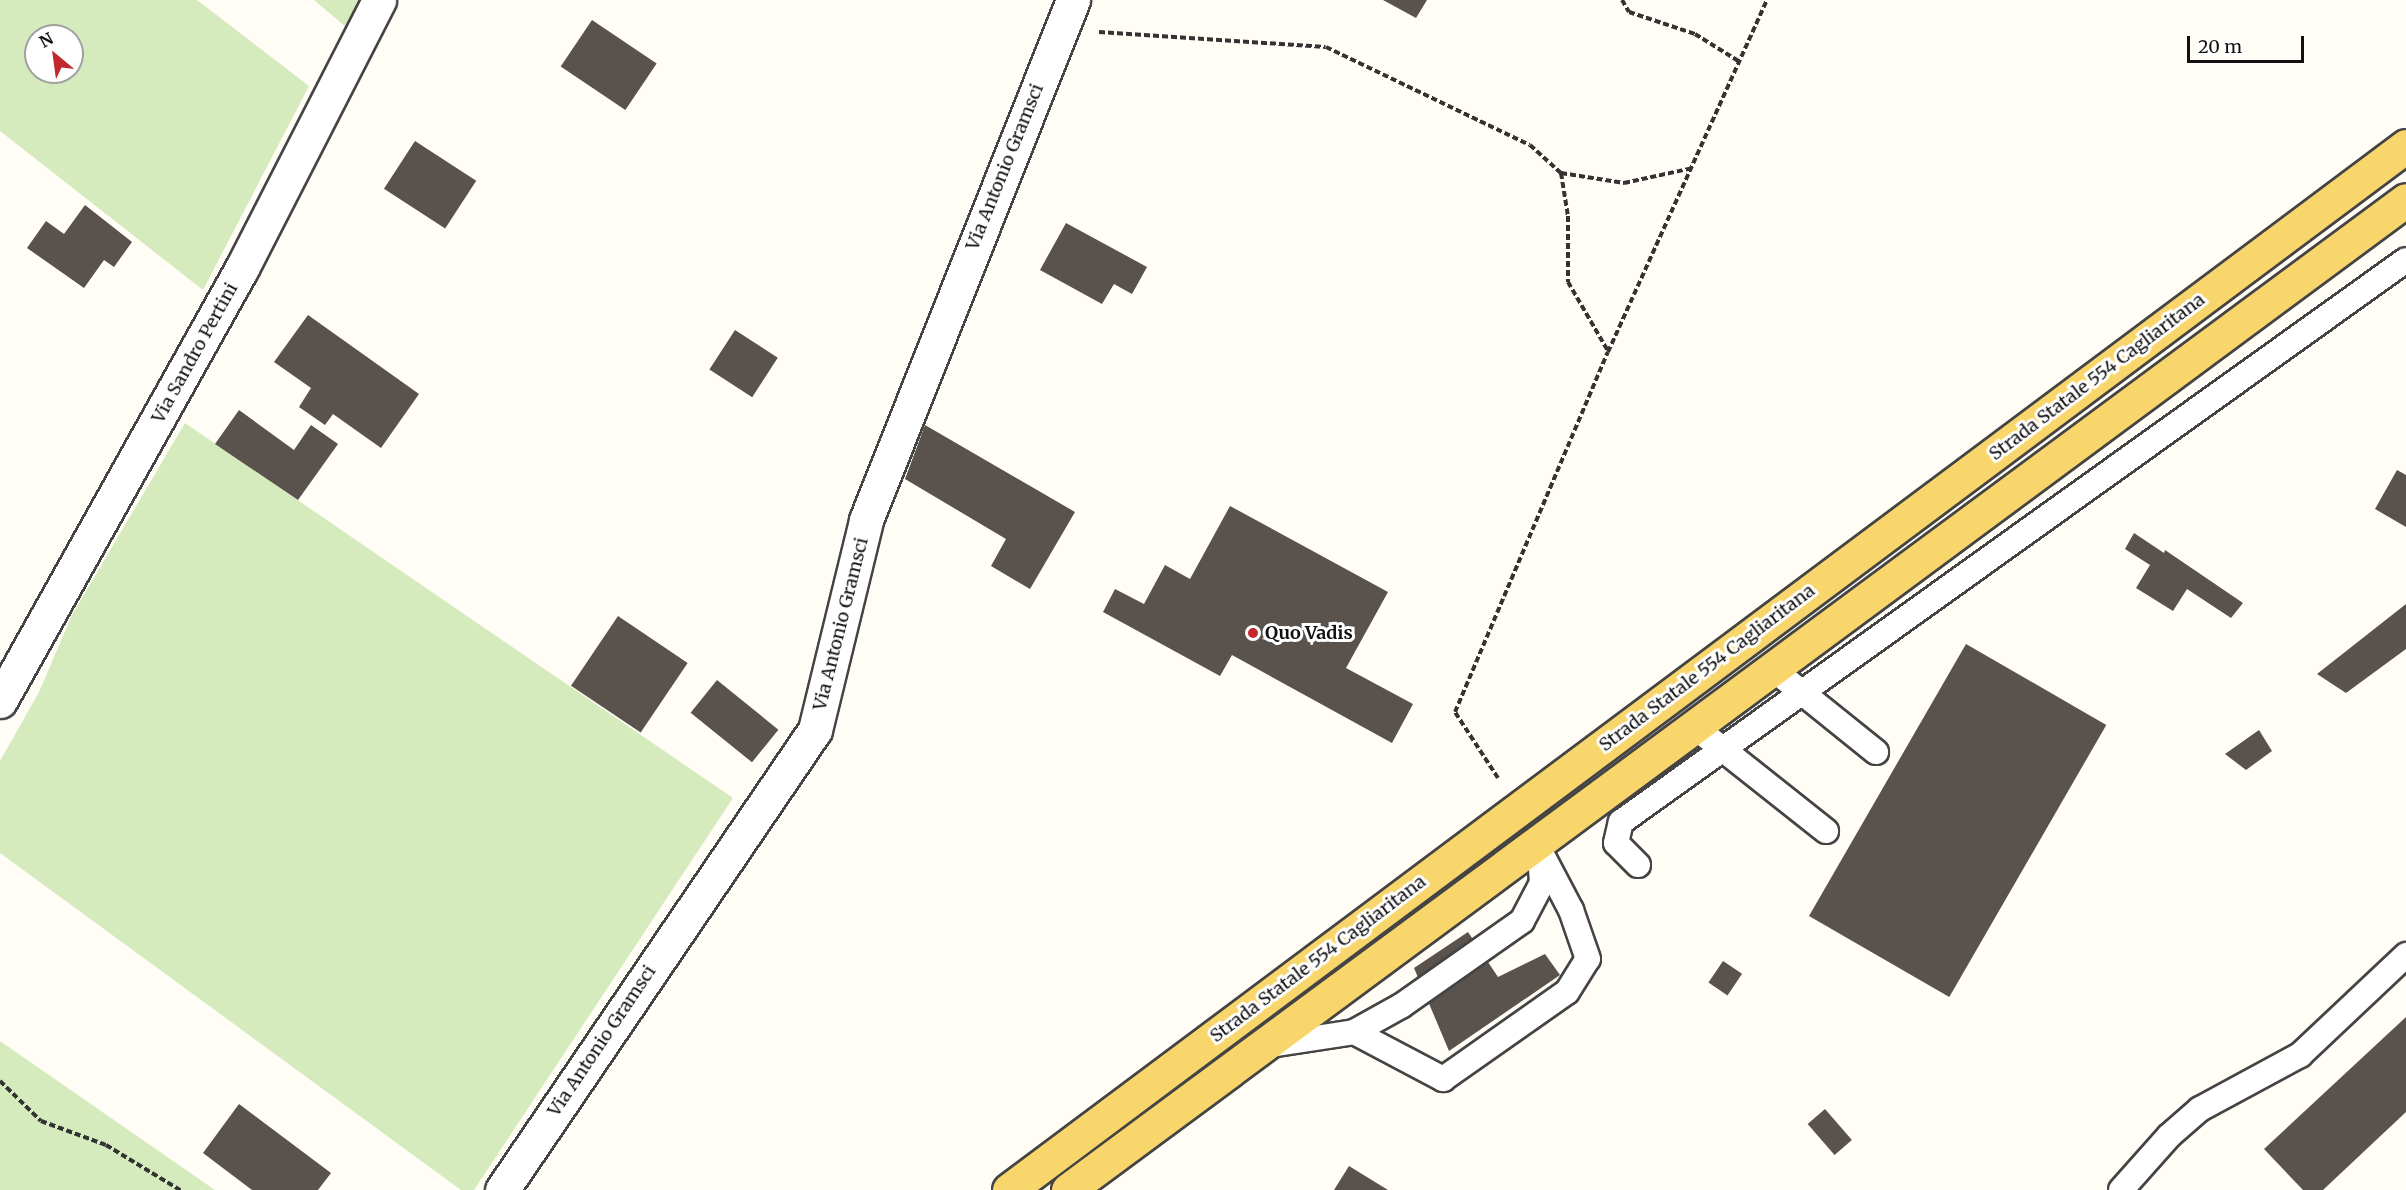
<!DOCTYPE html>
<html>
<head>
<meta charset="utf-8">
<style>
	body { margin:0 }
	#map { position:relative; width:2406px; height:1190px; overflow:hidden; background:#fffdf5; font-family:Merriweather,serif }
	div>[style] { position:absolute }
	.green>* { inset:0; background:#d5ebbd }
	.building>* { inset:0; background:#5a524d; transform-origin:0 0 }
	.path>* { height:4px; margin-top:-2px; transform-origin:0; background:repeating-linear-gradient(90deg,#333 0 6px,transparent 0 9px) }
	.roads { filter:drop-shadow(2px 0 #444) drop-shadow(-2px 0 #444) drop-shadow(0 2px #444) drop-shadow(0 -2px #444) }
	.lane>* { height:24px; margin:-12px; padding:0 12px; transform-origin:12px; border-radius:12px; background:#fff }
	.street>* { height:33px; margin:-16.5px; padding:0 16.5px; transform-origin:16.5px; border-radius:16.5px; background:#fff }
	.primary>* { height:33px; margin:-16.5px; padding:0 16.5px; transform-origin:16.5px; border-radius:16.5px; background:#f9d66b }
	.dots>* { width:16px; height:16px; translate:-50% -50%; box-sizing:border-box; border:3px solid #fff; border-radius:50% }
	span { translate:-50% -50%; white-space:nowrap; text-align:center; line-height:1.15; -webkit-text-stroke:6px #fff; paint-order:stroke }
	.street-label { font-size:18px; color:#111 }
	.poi-label { font-size:18px; color:#111; font-weight:700 }
	.left { translate:0 -50%; text-align:left }
	.north { position:absolute; left:24px; top:24px; width:60px; height:60px; box-sizing:border-box; background:#fff; border:2px solid #a0a0a0; border-radius:50%; rotate:331deg; font-size:16px; font-weight:700; line-height:24px; text-align:center; color:#111 }
	.north::after { content:''; display:block; margin:auto; width:21px; height:27px; background:#c4262e; clip-path:polygon(50% 0,100% 100%,50% 72%,0 100%) }
	.scale { position:absolute; left:2187px; top:36px; width:117px; height:27px; box-sizing:border-box; border:3px solid #111; border-top:0; padding-left:8px; font-size:18px; line-height:21px; white-space:nowrap; color:#111; -webkit-text-stroke:4px #fff; paint-order:stroke }
</style>
</head>
<body>
<div id="map">
	<div class="green">
		<div style="clip-path:polygon(evenodd,0 0,197px 0,309px 86px,203px 290px,0 131px,0 0,36px 36px,72px 36px,72px 72px,36px 72px,36px 36px)"></div>
		<div style="clip-path:polygon(314px 0,358px 0,347px 28px)"></div>
		<div style="clip-path:polygon(185px 423px,733px 798px,474px 1190px,461px 1190px,0 853px,0 761px,39px 692px,72px 615px)"></div>
		<div style="clip-path:polygon(0 1041px,215px 1190px,0 1190px)"></div>
	</div>
	<div class="building">
		<div style="clip-path:polygon(1383px 0,1427px 0,1416px 18px)"></div>
		<div style="left:592px;top:20px;width:78px;height:56px;rotate:34deg"></div>
		<div style="left:415px;top:141px;width:73px;height:57px;rotate:33deg"></div>
		<div style="clip-path:polygon(85px 205px,132px 242px,114px 267px,104px 260px,84px 288px,27px 248px,46px 221px,64px 234px)"></div>
		<div style="clip-path:polygon(1066px 223px,1147px 267px,1132px 294px,1114px 284px,1102px 304px,1040px 270px)"></div>
		<div style="clip-path:polygon(308px 315px,419px 394px,381px 448px,333px 414px,325px 425px,299px 407px,311px 388px,274px 362px)"></div>
		<div style="left:735px;top:330px;width:51px;height:47px;rotate:33deg"></div>
		<div style="clip-path:polygon(239px 410px,294px 450px,311px 425px,338px 444px,298px 500px,215px 444px)"></div>
		<div style="clip-path:polygon(925px 425px,1075px 512px,1030px 589px,991px 566px,1006px 539px,905px 479px)"></div>
		<div style="clip-path:polygon(2397px 470px,2406px 475px,2406px 527px,2375px 509px)"></div>
		<div style="clip-path:polygon(1230px 506px,1388px 592px,1346px 668px,1413px 704px,1392px 743px,1232px 655px,1220px 676px,1103px 612px,1115px 589px,1144px 604px,1165px 565px,1190px 579px)"></div>
		<div style="clip-path:polygon(2134px 533px,2164px 553px,2165px 550px,2243px 603px,2231px 618px,2187px 589px,2173px 611px,2136px 588px,2150px 565px,2125px 549px)"></div>
		<div style="clip-path:polygon(2406px 604px,2406px 649px,2346px 693px,2317px 674px)"></div>
		<div style="left:618px;top:616px;width:84px;height:84px;rotate:34deg"></div>
		<div style="left:1966px;top:644px;width:162px;height:314px;rotate:30deg"></div>
		<div style="left:717px;top:680px;width:79px;height:42px;rotate:39deg"></div>
		<div style="clip-path:polygon(2259px 730px,2272px 751px,2246px 770px,2225px 754px)"></div>
		<div style="clip-path:polygon(1468px 932px,1498px 977px,1545px 954px,1560px 975px,1449px 1051px,1414px 968px)"></div>
		<div style="left:1723px;top:961px;width:23px;height:26px;rotate:34deg"></div>
		<div style="clip-path:polygon(2406px 1017px,2406px 1112px,2323px 1190px,2303px 1190px,2264px 1149px)"></div>
		<div style="clip-path:polygon(239px 1104px,331px 1173px,318px 1190px,252px 1190px,203px 1153px)"></div>
		<div style="left:1825px;top:1109px;width:41px;height:23px;rotate:49deg"></div>
		<div style="clip-path:polygon(1349px 1166px,1388px 1190px,1334px 1190px)"></div>
	</div>
	<div class="path">
		<div style="left:1622px;top:0;width:14px;rotate:60deg"></div>
		<div style="left:1629px;top:12px;width:70px;rotate:18.4deg"></div>
		<div style="left:1695px;top:34px;width:53px;rotate:31.9deg"></div>
		<div style="left:1099px;top:32px;width:227px;rotate:3.8deg"></div>
		<div style="left:1326px;top:47px;width:226px;rotate:25.7deg"></div>
		<div style="left:1530px;top:145px;width:42px;rotate:42.1deg"></div>
		<div style="left:1561px;top:173px;width:44px;rotate:80.8deg"></div>
		<div style="left:1568px;top:216px;width:66px;rotate:90deg"></div>
		<div style="left:1568px;top:282px;width:80px;rotate:59.9deg"></div>
		<div style="left:1561px;top:173px;width:64px;rotate:9deg"></div>
		<div style="left:1624px;top:183px;width:71px;rotate:-12.3deg"></div>
		<div style="left:1498px;top:778px;width:79px;rotate:-123.1deg"></div>
		<div style="left:1455px;top:712px;width:391px;rotate:-67deg"></div>
		<div style="left:1608px;top:352px;width:386px;rotate:-65.7deg"></div>
		<div style="left:0;top:1081px;width:57px;rotate:44.3deg"></div>
		<div style="left:41px;top:1121px;width:69px;rotate:20.3deg"></div>
		<div style="left:106px;top:1145px;width:87px;rotate:31.3deg"></div>
	</div>
	<div class="roads">
		<div class="lane">
			<div style="left:1774px;top:670px;width:131px;rotate:38.8deg"></div>
			<div style="left:1696px;top:728px;width:166px;rotate:38.4deg"></div>
			<div style="left:1638px;top:865px;width:31px;rotate:-135deg"></div>
			<div style="left:1616px;top:843px;width:22px;rotate:-77deg"></div>
			<div style="left:1621px;top:822px;width:965px;rotate:-35.6deg"></div>
			<div style="left:1354px;top:1032px;width:101px;rotate:27.8deg"></div>
			<div style="left:1443px;top:1079px;width:151px;rotate:-35.1deg"></div>
			<div style="left:1567px;top:992px;width:39px;rotate:-58deg"></div>
			<div style="left:1588px;top:959px;width:52px;rotate:-109.1deg"></div>
			<div style="left:1571px;top:910px;width:67px;rotate:-117.7deg"></div>
			<div style="left:1264px;top:1046px;width:91px;rotate:-8.8deg"></div>
			<div style="left:1354px;top:1032px;width:54px;rotate:-29deg"></div>
			<div style="left:1401px;top:1006px;width:148px;rotate:-35.1deg"></div>
			<div style="left:1522px;top:921px;width:43px;rotate:-62.2deg"></div>
			<div style="left:1542px;top:883px;width:28px;rotate:-94deg"></div>
			<div style="left:2121px;top:1190px;width:72px;rotate:-48.4deg"></div>
			<div style="left:2169px;top:1136px;width:41px;rotate:-41.1deg"></div>
			<div style="left:2200px;top:1109px;width:114px;rotate:-28.4deg"></div>
			<div style="left:2300px;top:1055px;width:146px;rotate:-43.3deg"></div>
		</div>
		<div class="street">
			<div style="left:0;top:701px;width:496px;rotate:-60.8deg"></div>
			<div style="left:242px;top:268px;width:301px;rotate:-62.9deg"></div>
			<div style="left:502px;top:1190px;width:556px;rotate:-55.77deg"></div>
			<div style="left:815px;top:730px;width:216px;rotate:-76.3deg"></div>
			<div style="left:866px;top:520px;width:560px;rotate:-68.29deg"></div>
		</div>
		<div class="primary">
			<div style="left:1009px;top:1190px;width:1744px;rotate:-36.77deg"></div>
			<div style="left:1068px;top:1190px;width:1664px;rotate:-36.5deg"></div>
		</div>
	</div>
	<div class="dots">
		<div style="left:1253px;top:633px;background:#c4262e"></div>
	</div>
	<div class="street-label">
		<span style="left:1005px;top:167px;rotate:-68deg">Via Antonio Gramsci</span>
		<span style="left:195px;top:353px;rotate:-61deg">Via Sandro Pertini</span>
		<span style="left:2097px;top:377px;rotate:-37deg">Strada Statale 554 Cagliaritana</span>
		<span style="left:841px;top:624px;rotate:-76deg">Via Antonio Gramsci</span>
		<span style="left:1707px;top:668px;rotate:-37deg">Strada Statale 554 Cagliaritana</span>
		<span style="left:1318px;top:959px;rotate:-37deg">Strada Statale 554 Cagliaritana</span>
		<span style="left:602px;top:1041px;rotate:-56deg">Via Antonio Gramsci</span>
	</div>
	<div class="poi-label">
		<span class="left" style="left:1265px;top:633px">Quo Vadis</span>
	</div>
	<div class="north">N</div>
	<div class="scale">20 m</div>
</div>
</body>
</html>
